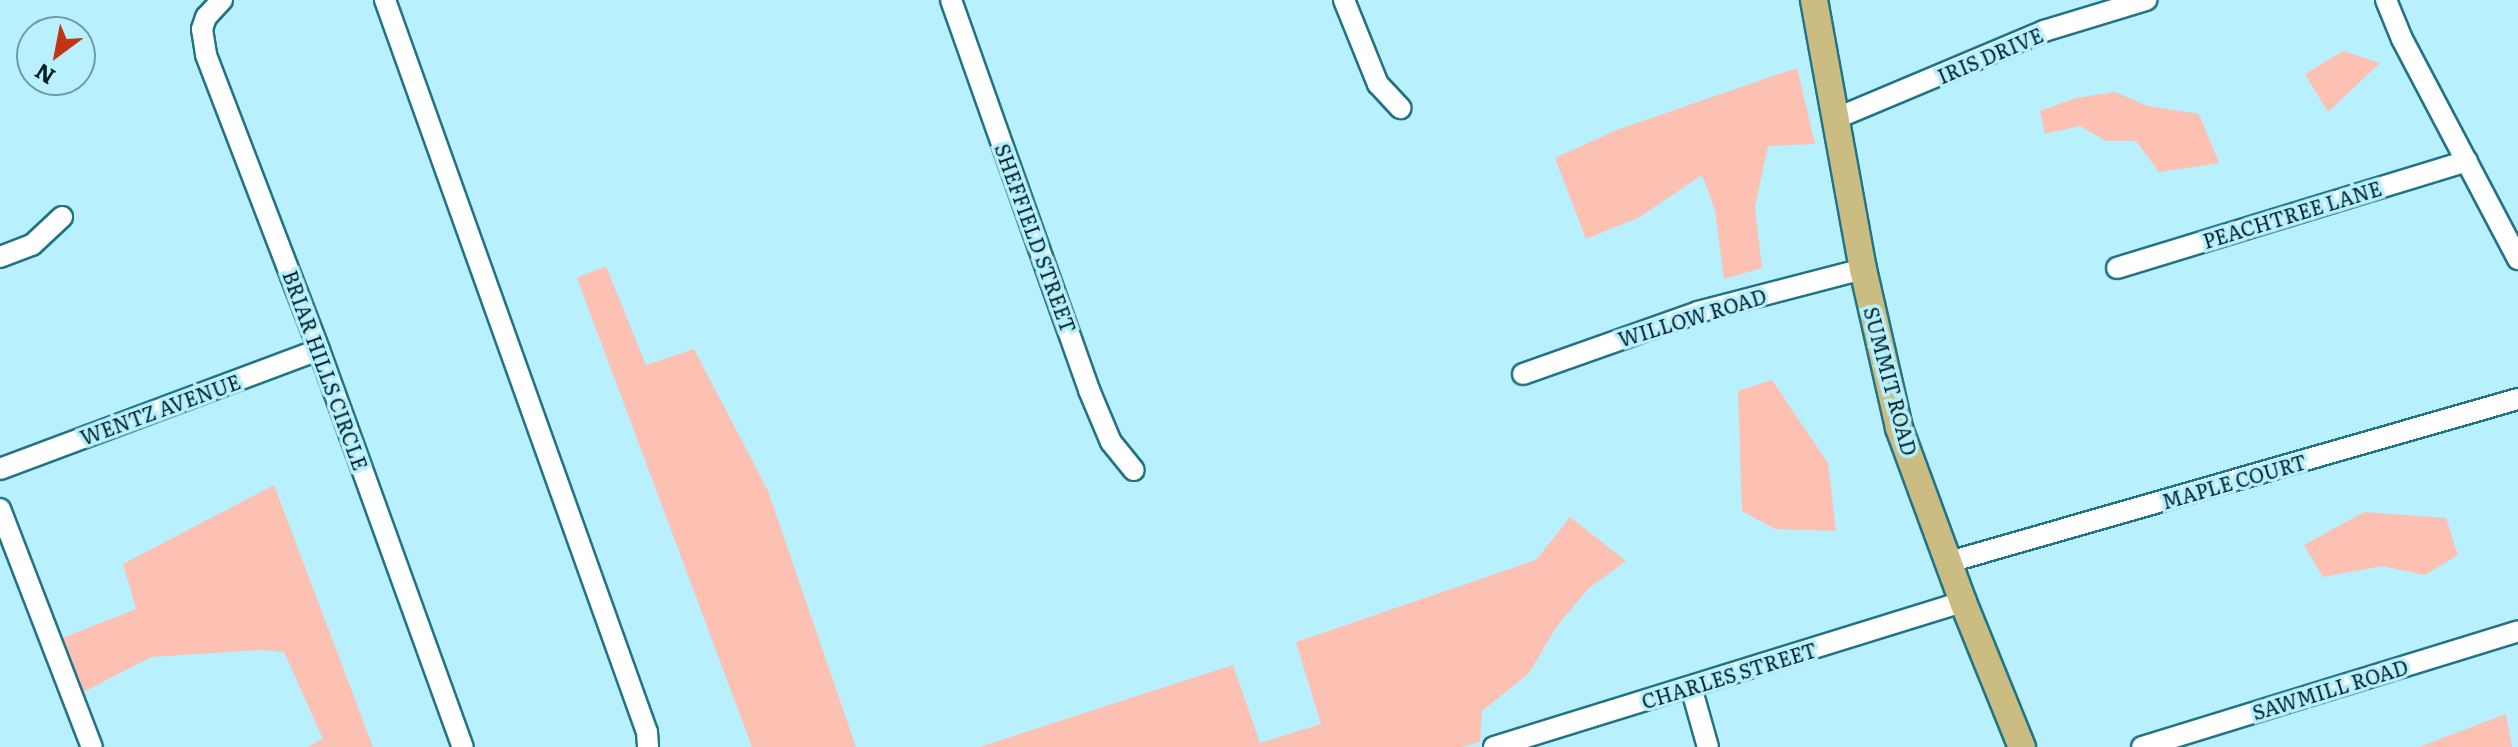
<!DOCTYPE html>
<html>
<head>
<meta charset="utf-8">
<style>
	body { margin:0 }
	#map { position:relative; width:2518px; height:747px; overflow:hidden; background:#b8f0fe; font-family:Literata,serif }
	div>[style] { position:absolute }
	.green>* { inset:0; background:#fcc1b2 }
	.roads { filter:drop-shadow(2px 0 #217485) drop-shadow(-2px 0 #217485) drop-shadow(0 2px #217485) drop-shadow(0 -2px #217485) }
	.minor>* { height:20px; margin:-10px; padding:0 10px; transform-origin:10px; border-radius:10px; background:#fff }
	.major>* { height:26px; margin:-13px; padding:0 13px; transform-origin:13px; border-radius:13px; background:#cbbc82 }
	span { translate:-50% -50%; white-space:nowrap; text-align:center; line-height:1.15; -webkit-text-stroke:7px #b8f0fe; paint-order:stroke }
	.street-label { font-size:20px; color:#002027 }
	.north { position:absolute; left:16px; top:16px; width:80px; height:80px; box-sizing:border-box; background:#b8f0fe; border:2px solid #6e9da8; border-radius:50%; rotate:212deg; font-size:22px; font-weight:700; line-height:32px; text-align:center; color:#002027 }
	.north::after { content:''; display:block; margin:auto; width:28px; height:36px; background:#c03614; clip-path:polygon(50% 0,100% 100%,50% 72%,0 100%) }
</style>
</head>
<body>
<div id="map">
	<div class="green">
		<div style="clip-path:polygon(2343px 51px,2380px 63px,2328px 112px,2305px 74px)"></div>
		<div style="clip-path:polygon(1797px 68px,1815px 144px,1768px 146px,1755px 207px,1762px 268px,1724px 279px,1715px 210px,1702px 175px,1638px 218px,1586px 239px,1555px 158px,1619px 129px)"></div>
		<div style="clip-path:polygon(2115px 92px,2148px 106px,2199px 114px,2219px 163px,2159px 172px,2136px 141px,2106px 141px,2080px 126px,2045px 134px,2040px 111px,2076px 98px)"></div>
		<div style="clip-path:polygon(606px 266px,646px 365px,694px 349px,768px 491px,856px 747px,752px 747px,577px 278px)"></div>
		<div style="clip-path:polygon(1772px 380px,1828px 463px,1836px 531px,1775px 529px,1742px 511px,1738px 391px)"></div>
		<div style="clip-path:polygon(274px 485px,373px 747px,307px 747px,323px 739px,284px 652px,261px 650px,151px 657px,68px 700px,47px 644px,136px 609px,123px 564px)"></div>
		<div style="clip-path:polygon(2364px 512px,2446px 518px,2458px 555px,2425px 575px,2382px 566px,2323px 577px,2304px 545px)"></div>
		<div style="clip-path:polygon(1570px 517px,1626px 561px,1589px 588px,1557px 626px,1529px 673px,1482px 711px,1480px 742px,1461px 747px,979px 747px,1233px 665px,1260px 743px,1321px 724px,1296px 642px,1536px 560px)"></div>
		<div style="clip-path:polygon(2506px 714px,2512px 747px,2419px 747px,2440px 739px)"></div>
	</div>
	<div class="roads">
		<div class="minor">
			<div style="left:222px;top:0;width:23px;rotate:133deg"></div>
			<div style="left:206px;top:17px;width:13px;rotate:108deg"></div>
			<div style="left:202px;top:29px;width:26px;rotate:81deg"></div>
			<div style="left:206px;top:55px;width:316px;rotate:69deg"></div>
			<div style="left:319px;top:350px;width:422px;rotate:70.1deg"></div>
			<div style="left:385px;top:0;width:777px;rotate:70.31deg"></div>
			<div style="left:647px;top:732px;width:15px;rotate:86deg"></div>
			<div style="left:951px;top:0;width:414px;rotate:70.5deg"></div>
			<div style="left:1089px;top:390px;width:56px;rotate:67.1deg"></div>
			<div style="left:1111px;top:442px;width:36px;rotate:51deg"></div>
			<div style="left:1344px;top:0;width:91px;rotate:68deg"></div>
			<div style="left:1378px;top:84px;width:33px;rotate:47deg"></div>
			<div style="left:2386px;top:0;width:42px;rotate:67.7deg"></div>
			<div style="left:2402px;top:39px;width:249px;rotate:62.2deg"></div>
			<div style="left:1837px;top:118px;width:225px;rotate:-22.8deg"></div>
			<div style="left:2044px;top:31px;width:107px;rotate:-16.9deg"></div>
			<div style="left:0;top:257px;width:34px;rotate:-21deg"></div>
			<div style="left:32px;top:245px;width:41px;rotate:-43deg"></div>
			<div style="left:2117px;top:268px;width:366px;rotate:-17deg"></div>
			<div style="left:1523px;top:374px;width:186px;rotate:-19.5deg"></div>
			<div style="left:1698px;top:312px;width:171px;rotate:-14.6deg"></div>
			<div style="left:0;top:469px;width:340px;rotate:-20.5deg"></div>
			<div style="left:0;top:509px;width:255px;rotate:68.9deg"></div>
			<div style="left:1949px;top:562px;width:592px;rotate:-15.99deg"></div>
			<div style="left:1691px;top:687px;width:62px;rotate:74.2deg"></div>
			<div style="left:1494px;top:747px;width:491px;rotate:-17.2deg"></div>
			<div style="left:2142px;top:747px;width:393px;rotate:-17.1deg"></div>
		</div>
		<div class="major">
			<div style="left:1814px;top:0;width:273px;rotate:79.7deg"></div>
			<div style="left:1863px;top:269px;width:163px;rotate:77.2deg"></div>
			<div style="left:1899px;top:428px;width:185px;rotate:69.8deg"></div>
			<div style="left:1963px;top:602px;width:157px;rotate:67.9deg"></div>
		</div>
	</div>
	<div class="street-label">
		<span style="left:1990px;top:55px;rotate:-23deg">IRIS DRIVE</span>
		<span style="left:2292px;top:214px;rotate:-17deg">PEACHTREE LANE</span>
		<span style="left:1036px;top:238px;rotate:70deg">SHEFFIELD STREET</span>
		<span style="left:1692px;top:317px;rotate:-17deg">WILLOW ROAD</span>
		<span style="left:326px;top:370px;rotate:70deg">BRIAR HILLS CIRCLE</span>
		<span style="left:1891px;top:381px;rotate:75deg">SUMMIT ROAD</span>
		<span style="left:160px;top:409px;rotate:-20deg">WENTZ AVENUE</span>
		<span style="left:2234px;top:481px;rotate:-16deg">MAPLE COURT</span>
		<span style="left:1729px;top:675px;rotate:-17deg">CHARLES STREET</span>
		<span style="left:2330px;top:689px;rotate:-17deg">SAWMILL ROAD</span>
	</div>
	<div class="north">N</div>
</div>
</body>
</html>
